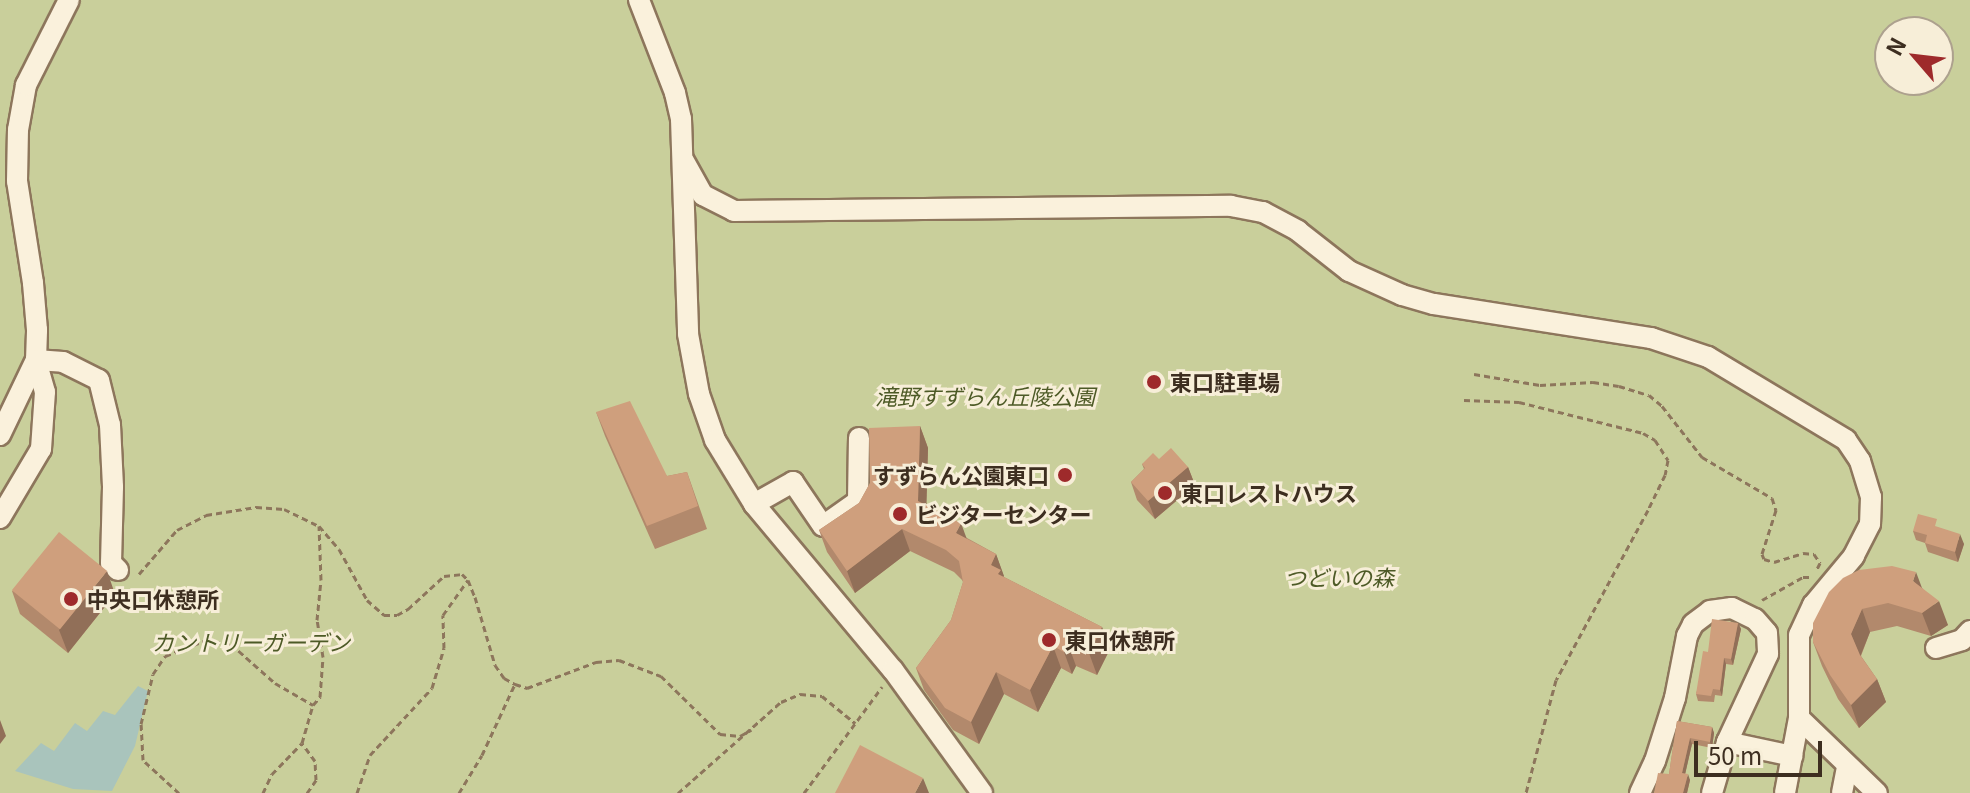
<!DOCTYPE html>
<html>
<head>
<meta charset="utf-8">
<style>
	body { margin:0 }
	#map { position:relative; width:1970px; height:793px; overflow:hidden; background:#f0e4c8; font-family:Georgia,"Noto Sans JP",serif }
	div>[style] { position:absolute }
	.green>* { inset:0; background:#c9cf9b }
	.water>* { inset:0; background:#a9c4bc }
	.path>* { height:3px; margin-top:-1.5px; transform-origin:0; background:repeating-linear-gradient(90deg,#8d765c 0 6px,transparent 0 10px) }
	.roads { filter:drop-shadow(2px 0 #8d765c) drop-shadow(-2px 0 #8d765c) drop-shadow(0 2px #8d765c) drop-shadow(0 -2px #8d765c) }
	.minor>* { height:20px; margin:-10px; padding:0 10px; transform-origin:10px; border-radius:10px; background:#faf1dc }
	.wall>* { inset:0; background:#b2896c }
	.shaded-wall>* { inset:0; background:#916f58 }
	.building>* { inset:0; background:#cf9f7d; transform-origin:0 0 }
	.dots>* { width:22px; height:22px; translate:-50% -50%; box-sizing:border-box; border:4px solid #f7eed8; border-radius:50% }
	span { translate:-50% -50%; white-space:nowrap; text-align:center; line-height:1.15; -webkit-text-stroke:6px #f7eed8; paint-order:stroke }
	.poi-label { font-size:22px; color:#3d2e20; font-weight:700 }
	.left { translate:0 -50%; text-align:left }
	.right { translate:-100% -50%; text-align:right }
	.park-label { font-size:22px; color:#4d5a26; font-style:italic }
	.north { position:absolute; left:1874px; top:16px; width:80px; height:80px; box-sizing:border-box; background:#f7eed8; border:2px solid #ada18e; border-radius:50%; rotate:298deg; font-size:22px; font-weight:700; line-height:32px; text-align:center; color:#3d2e20 }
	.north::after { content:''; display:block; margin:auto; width:28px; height:36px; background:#9e2a2b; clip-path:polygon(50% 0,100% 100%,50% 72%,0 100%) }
	.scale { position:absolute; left:1694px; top:741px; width:128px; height:36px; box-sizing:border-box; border:4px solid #3d2e20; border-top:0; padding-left:10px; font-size:24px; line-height:28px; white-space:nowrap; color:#3d2e20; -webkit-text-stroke:6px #f7eed8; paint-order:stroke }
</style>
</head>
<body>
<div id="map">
	<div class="green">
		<div style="clip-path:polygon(evenodd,0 0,1970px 0,1970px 793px,0 793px,0 0,1890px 32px,1938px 32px,1938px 80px,1890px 80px,1890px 32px)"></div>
	</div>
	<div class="water">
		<div style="clip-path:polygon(138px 686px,148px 691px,135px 746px,112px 791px,73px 789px,15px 771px,41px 743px,54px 751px,75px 723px,87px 731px,103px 711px,115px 715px)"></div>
	</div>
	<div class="path">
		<div style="left:1474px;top:374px;width:67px;rotate:9.5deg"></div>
		<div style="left:1540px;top:385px;width:53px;rotate:-3.2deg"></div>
		<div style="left:1593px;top:382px;width:26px;rotate:9deg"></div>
		<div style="left:1619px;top:386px;width:31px;rotate:17deg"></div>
		<div style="left:1649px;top:395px;width:17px;rotate:40deg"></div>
		<div style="left:1662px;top:406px;width:65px;rotate:51.9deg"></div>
		<div style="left:1702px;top:457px;width:81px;rotate:30.4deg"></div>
		<div style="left:1772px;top:498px;width:13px;rotate:72deg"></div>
		<div style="left:1776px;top:510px;width:46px;rotate:107.7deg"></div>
		<div style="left:1762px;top:554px;width:5px;rotate:68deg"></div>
		<div style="left:1764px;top:559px;width:10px;rotate:17deg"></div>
		<div style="left:1774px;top:562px;width:30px;rotate:-17deg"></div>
		<div style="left:1803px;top:553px;width:11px;rotate:5deg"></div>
		<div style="left:1814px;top:554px;width:11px;rotate:56deg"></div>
		<div style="left:1820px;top:563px;width:7px;rotate:117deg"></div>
		<div style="left:1464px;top:400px;width:55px;rotate:2.1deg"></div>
		<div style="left:1519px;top:402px;width:128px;rotate:14deg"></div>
		<div style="left:1643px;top:433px;width:14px;rotate:30deg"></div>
		<div style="left:1655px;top:440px;width:24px;rotate:57deg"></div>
		<div style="left:1668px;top:460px;width:15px;rotate:101deg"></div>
		<div style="left:1665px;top:475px;width:39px;rotate:116deg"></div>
		<div style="left:1648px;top:510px;width:193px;rotate:118.4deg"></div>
		<div style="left:1556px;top:680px;width:117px;rotate:104.9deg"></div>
		<div style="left:139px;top:574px;width:58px;rotate:-49.2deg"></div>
		<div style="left:177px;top:530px;width:33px;rotate:-27deg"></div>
		<div style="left:206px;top:515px;width:51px;rotate:-9.1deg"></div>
		<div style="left:256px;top:507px;width:28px;rotate:4deg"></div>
		<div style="left:284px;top:509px;width:39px;rotate:26deg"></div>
		<div style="left:319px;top:526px;width:30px;rotate:49deg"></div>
		<div style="left:339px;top:549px;width:58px;rotate:61.2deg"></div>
		<div style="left:367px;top:600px;width:23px;rotate:41deg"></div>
		<div style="left:384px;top:615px;width:13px"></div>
		<div style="left:397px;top:615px;width:13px;rotate:-29deg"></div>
		<div style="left:408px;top:609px;width:49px;rotate:-42.5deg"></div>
		<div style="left:444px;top:576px;width:18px;rotate:-6deg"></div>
		<div style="left:462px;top:574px;width:8px;rotate:45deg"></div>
		<div style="left:468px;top:580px;width:18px;rotate:68deg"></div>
		<div style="left:475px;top:597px;width:71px;rotate:73.6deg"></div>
		<div style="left:495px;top:665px;width:16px;rotate:55deg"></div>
		<div style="left:504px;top:678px;width:13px;rotate:29deg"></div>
		<div style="left:515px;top:684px;width:13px;rotate:18deg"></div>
		<div style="left:527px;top:688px;width:74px;rotate:-20.6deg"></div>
		<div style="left:596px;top:662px;width:23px;rotate:-5deg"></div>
		<div style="left:619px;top:660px;width:45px;rotate:20.9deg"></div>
		<div style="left:661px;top:676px;width:83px;rotate:44.5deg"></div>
		<div style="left:720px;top:734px;width:20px;rotate:6deg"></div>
		<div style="left:740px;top:736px;width:13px;rotate:-29deg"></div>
		<div style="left:1762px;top:600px;width:47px;rotate:-29.3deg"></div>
		<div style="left:1803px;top:577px;width:9px"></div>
		<div style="left:179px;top:793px;width:49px;rotate:-137.5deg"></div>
		<div style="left:143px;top:760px;width:36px;rotate:-93deg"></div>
		<div style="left:141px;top:724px;width:51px;rotate:-76.5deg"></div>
		<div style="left:153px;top:674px;width:22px;rotate:-56deg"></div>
		<div style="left:165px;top:656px;width:42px;rotate:-21deg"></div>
		<div style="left:204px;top:641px;width:27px;rotate:6deg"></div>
		<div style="left:231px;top:644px;width:59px;rotate:41.6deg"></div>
		<div style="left:275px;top:683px;width:44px;rotate:30.1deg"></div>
		<div style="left:263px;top:793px;width:21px;rotate:-65deg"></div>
		<div style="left:272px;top:774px;width:43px;rotate:-45.9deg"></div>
		<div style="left:307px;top:793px;width:16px;rotate:-55deg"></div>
		<div style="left:316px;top:780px;width:19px;rotate:-93deg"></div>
		<div style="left:315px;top:761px;width:22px;rotate:-126deg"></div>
		<div style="left:302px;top:743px;width:40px;rotate:-74deg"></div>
		<div style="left:313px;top:705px;width:11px;rotate:-49deg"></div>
		<div style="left:320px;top:697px;width:40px;rotate:-85.7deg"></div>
		<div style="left:323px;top:657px;width:37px;rotate:-99deg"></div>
		<div style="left:317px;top:620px;width:40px;rotate:-84.3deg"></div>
		<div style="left:321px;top:580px;width:54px;rotate:-92.1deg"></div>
		<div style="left:357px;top:793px;width:40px;rotate:-71.1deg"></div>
		<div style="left:370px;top:755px;width:91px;rotate:-47.2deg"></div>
		<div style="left:432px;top:688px;width:42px;rotate:-73.3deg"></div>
		<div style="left:444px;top:648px;width:33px;rotate:-92deg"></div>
		<div style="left:443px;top:615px;width:43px;rotate:-54.5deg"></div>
		<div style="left:459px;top:793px;width:44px;rotate:-58.8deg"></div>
		<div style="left:482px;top:755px;width:78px;rotate:-65.1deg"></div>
		<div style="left:678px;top:793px;width:137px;rotate:-41.5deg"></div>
		<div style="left:781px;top:702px;width:21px;rotate:-23deg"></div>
		<div style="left:800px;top:694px;width:22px;rotate:5deg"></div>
		<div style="left:822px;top:696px;width:43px;rotate:39.3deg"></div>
		<div style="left:804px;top:793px;width:132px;rotate:-53.7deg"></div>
	</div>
	<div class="roads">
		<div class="minor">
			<div style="left:639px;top:0;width:100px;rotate:68.8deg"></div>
			<div style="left:675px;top:93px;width:27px;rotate:77deg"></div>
			<div style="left:681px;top:119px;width:215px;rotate:88.1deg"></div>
			<div style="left:688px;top:334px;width:61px;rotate:79.6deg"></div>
			<div style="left:699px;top:394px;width:49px;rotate:70.8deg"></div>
			<div style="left:715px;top:440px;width:75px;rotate:58.6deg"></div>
			<div style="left:754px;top:504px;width:217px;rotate:50.1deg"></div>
			<div style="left:893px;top:670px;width:152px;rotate:54.1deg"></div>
			<div style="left:684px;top:161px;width:39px;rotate:61deg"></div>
			<div style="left:703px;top:195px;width:35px;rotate:27deg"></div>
			<div style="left:734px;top:211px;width:497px;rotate:-0.6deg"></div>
			<div style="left:1231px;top:206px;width:33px;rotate:11deg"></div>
			<div style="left:1263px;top:212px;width:40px;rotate:28deg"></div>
			<div style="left:1298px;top:231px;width:65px;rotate:38.1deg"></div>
			<div style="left:1349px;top:271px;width:58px;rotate:24.4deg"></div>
			<div style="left:1402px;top:295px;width:33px;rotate:16deg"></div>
			<div style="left:1434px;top:304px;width:220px;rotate:8.9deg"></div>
			<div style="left:1651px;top:338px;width:60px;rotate:18.4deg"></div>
			<div style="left:1708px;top:357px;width:161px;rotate:31deg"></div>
			<div style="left:1846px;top:440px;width:25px;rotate:56deg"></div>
			<div style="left:1860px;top:461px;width:38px;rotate:73deg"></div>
			<div style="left:1871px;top:497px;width:27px;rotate:92deg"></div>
			<div style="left:1870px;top:524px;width:36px;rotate:117deg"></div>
			<div style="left:1854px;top:556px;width:64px;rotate:129.9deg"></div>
			<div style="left:1813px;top:605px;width:33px;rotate:115deg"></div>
			<div style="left:1799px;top:635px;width:83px;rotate:90deg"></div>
			<div style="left:1799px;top:718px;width:76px;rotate:100.6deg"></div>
			<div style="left:0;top:435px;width:83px;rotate:-64.4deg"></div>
			<div style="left:36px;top:360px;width:30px;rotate:-88deg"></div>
			<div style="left:37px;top:330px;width:47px;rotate:-94.9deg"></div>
			<div style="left:33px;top:283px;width:103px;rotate:-98.9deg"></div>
			<div style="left:17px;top:181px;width:51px;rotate:-88.9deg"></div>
			<div style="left:18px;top:130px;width:46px;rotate:-79.9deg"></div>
			<div style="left:26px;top:85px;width:95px;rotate:-63.2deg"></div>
			<div style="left:754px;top:504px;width:45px;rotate:-29.4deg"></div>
			<div style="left:793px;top:482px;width:53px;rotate:55.7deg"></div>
			<div style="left:823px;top:526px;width:43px;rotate:-35.5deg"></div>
			<div style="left:858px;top:501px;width:63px;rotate:-89.1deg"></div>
			<div style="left:0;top:518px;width:80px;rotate:-59.3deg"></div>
			<div style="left:41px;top:449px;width:57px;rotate:-86deg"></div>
			<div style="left:45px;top:392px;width:33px;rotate:-106deg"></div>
			<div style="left:36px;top:360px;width:27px;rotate:4deg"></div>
			<div style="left:63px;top:362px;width:40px;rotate:26.6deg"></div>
			<div style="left:99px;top:380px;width:46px;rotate:76.3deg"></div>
			<div style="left:110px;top:425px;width:62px;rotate:87.2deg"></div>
			<div style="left:113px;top:487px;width:76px;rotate:91.5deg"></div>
			<div style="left:111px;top:563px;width:10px;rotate:45deg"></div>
			<div style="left:1936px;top:648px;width:27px;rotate:-17deg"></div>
			<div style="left:1962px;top:640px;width:12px;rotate:-48deg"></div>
			<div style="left:1799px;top:718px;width:108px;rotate:43.9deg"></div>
			<div style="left:1727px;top:742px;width:67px;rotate:12deg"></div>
			<div style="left:1640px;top:793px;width:35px;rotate:-65deg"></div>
			<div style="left:1655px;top:761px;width:66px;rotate:-72.4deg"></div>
			<div style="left:1675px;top:698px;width:63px;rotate:-79deg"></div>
			<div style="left:1687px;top:636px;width:13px;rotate:-63deg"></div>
			<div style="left:1693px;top:624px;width:21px;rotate:-37deg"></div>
			<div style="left:1710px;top:611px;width:22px;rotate:-8deg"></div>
			<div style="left:1732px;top:608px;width:25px;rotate:26deg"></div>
			<div style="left:1755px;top:619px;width:18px;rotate:49deg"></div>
			<div style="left:1767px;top:633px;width:21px;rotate:87deg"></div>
			<div style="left:1768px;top:654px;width:97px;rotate:115deg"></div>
			<div style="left:1727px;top:742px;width:53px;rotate:106.4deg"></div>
			<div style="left:1842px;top:793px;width:26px;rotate:-79deg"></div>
		</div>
	</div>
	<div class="wall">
		<div style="clip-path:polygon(596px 412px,667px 476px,687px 472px,707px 529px,655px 549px,605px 436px)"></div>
		<div style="clip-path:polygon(920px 426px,928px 448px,926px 505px,967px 538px,996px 554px,1004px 577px,1102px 627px,1110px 649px,1097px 675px,1076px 666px,1072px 674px,1061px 668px,1038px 712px,1004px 694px,979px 744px,953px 730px,924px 690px,916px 668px,951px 620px,963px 582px,962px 580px,954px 572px,910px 551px,855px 593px,827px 552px,819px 530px,859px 503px,870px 483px)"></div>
		<div style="clip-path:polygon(1159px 459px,1188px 467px,1195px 485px,1155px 519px,1137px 500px,1131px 482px,1144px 469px,1142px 464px)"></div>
		<div style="clip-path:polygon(1940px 528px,1964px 544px,1958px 562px,1928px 552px,1925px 543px,1916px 540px,1913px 531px)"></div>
		<div style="clip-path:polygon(1859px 570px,1922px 588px,1948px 625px,1931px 636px,1897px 626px,1870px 632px,1861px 656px,1877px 679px,1886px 702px,1859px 728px,1838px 699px,1822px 666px,1813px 642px)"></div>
		<div style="clip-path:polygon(12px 591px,115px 594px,68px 653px,20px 614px)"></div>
		<div style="clip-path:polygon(1738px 623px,1741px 629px,1733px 665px,1726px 664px,1722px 696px,1715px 695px,1714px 702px,1698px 701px,1696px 694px,1708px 652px)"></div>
		<div style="clip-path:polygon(1677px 721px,1712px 727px,1714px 733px,1712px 748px,1692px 744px,1685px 774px,1690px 780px,1687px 793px,1654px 793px,1669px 774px)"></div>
	</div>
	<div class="shaded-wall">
		<div style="clip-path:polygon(920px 426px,928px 448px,926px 523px,918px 501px)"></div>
		<div style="clip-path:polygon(1188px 467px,1195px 485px,1155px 519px,1148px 501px)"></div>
		<div style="clip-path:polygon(961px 523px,969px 545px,956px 533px)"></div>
		<div style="clip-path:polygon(902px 529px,910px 551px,855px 593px,847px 571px)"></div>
		<div style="clip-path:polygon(1960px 534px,1964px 544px,1958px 562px,1955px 552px)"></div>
		<div style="clip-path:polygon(996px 554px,1004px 576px,1003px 577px,1009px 592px,991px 565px)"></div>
		<div style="clip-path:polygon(107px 571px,115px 594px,68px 653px,59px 630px)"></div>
		<div style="clip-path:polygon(1916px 572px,1925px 596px,1913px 581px)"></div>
		<div style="clip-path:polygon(1939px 601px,1948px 625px,1931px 636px,1922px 613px)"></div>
		<div style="clip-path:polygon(1862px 609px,1870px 632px,1860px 657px,1851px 634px)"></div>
		<div style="clip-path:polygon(1738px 623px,1741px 629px,1733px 665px,1731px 659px)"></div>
		<div style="clip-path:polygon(1102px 627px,1110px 649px,1097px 675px,1089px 653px)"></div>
		<div style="clip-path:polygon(1068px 644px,1076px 666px,1072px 674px,1064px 652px)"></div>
		<div style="clip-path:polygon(1053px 646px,1061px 668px,1038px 712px,1030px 690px)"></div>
		<div style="clip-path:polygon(1724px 658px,1726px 664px,1722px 696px,1720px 690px)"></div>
		<div style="clip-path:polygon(996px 672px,1004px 694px,979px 744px,971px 722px)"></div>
		<div style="clip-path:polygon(1877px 679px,1886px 702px,1859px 728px,1851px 705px)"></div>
		<div style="clip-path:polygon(0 720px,6px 736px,0 744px)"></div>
		<div style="clip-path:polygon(1712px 727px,1714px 733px,1712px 748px,1710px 742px)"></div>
		<div style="clip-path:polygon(1690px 738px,1692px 744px,1684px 779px,1682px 773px)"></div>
		<div style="clip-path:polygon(1688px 774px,1690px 780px,1687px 793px,1683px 793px)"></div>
		<div style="clip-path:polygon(923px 778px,929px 793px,915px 793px)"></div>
	</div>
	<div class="building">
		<div style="clip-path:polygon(630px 401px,667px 476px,687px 472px,698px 506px,647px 526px,596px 412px)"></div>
		<div style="clip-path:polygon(920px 426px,918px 501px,961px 523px,956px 533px,996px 554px,991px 565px,1001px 570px,998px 574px,1102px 627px,1089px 653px,1068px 644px,1064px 652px,1053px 646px,1030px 690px,996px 672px,971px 722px,945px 708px,916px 668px,951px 620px,963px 582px,959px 561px,946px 550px,902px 529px,847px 571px,819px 530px,859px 503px,870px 483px,869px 428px)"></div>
		<div style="clip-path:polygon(1171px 448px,1188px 467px,1148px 501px,1131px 482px,1145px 468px,1142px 464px,1153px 453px,1159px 459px)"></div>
		<div style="clip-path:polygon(1918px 514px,1937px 519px,1935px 526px,1960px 534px,1955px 552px,1925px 543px,1927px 535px,1913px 531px)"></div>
		<div style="left:59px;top:532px;width:62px;height:75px;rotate:39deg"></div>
		<div style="clip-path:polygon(1892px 566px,1916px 572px,1913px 581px,1939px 601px,1922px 613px,1888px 603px,1862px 609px,1851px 634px,1860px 655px,1877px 679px,1851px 705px,1830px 675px,1813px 642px,1813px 623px,1829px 592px,1843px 578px,1859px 570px)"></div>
		<div style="clip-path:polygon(1712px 619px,1738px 623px,1731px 659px,1724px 658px,1720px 690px,1713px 689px,1711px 696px,1696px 694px,1703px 651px,1708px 652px)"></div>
		<div style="clip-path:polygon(1677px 721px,1712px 727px,1710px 742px,1690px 738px,1682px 773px,1688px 774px,1683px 793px,1654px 793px,1658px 773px,1669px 774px)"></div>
		<div style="clip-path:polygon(860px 745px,923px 778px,915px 793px,835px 793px)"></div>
	</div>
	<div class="dots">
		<div style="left:1154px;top:382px;background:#9e2a2b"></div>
		<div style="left:1065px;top:475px;background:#9e2a2b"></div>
		<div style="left:1165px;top:493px;background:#9e2a2b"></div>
		<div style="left:900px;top:514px;background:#9e2a2b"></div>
		<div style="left:71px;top:599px;background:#9e2a2b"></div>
		<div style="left:1049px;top:640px;background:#9e2a2b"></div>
	</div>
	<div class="poi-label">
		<span class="left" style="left:1170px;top:382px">東口駐車場</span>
		<span class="right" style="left:1049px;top:475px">すずらん公園東口</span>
		<span class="left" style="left:1181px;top:493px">東口レストハウス</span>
		<span class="left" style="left:916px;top:514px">ビジターセンター</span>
		<span class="left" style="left:87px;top:599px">中央口休憩所</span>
		<span class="left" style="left:1065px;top:640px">東口休憩所</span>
	</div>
	<div class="park-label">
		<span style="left:985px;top:396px">滝野すずらん丘陵公園</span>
		<span style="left:1339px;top:577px">つどいの森</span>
		<span style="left:251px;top:642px">カントリーガーデン</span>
	</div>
	<div class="north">N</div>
	<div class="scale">50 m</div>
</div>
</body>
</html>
